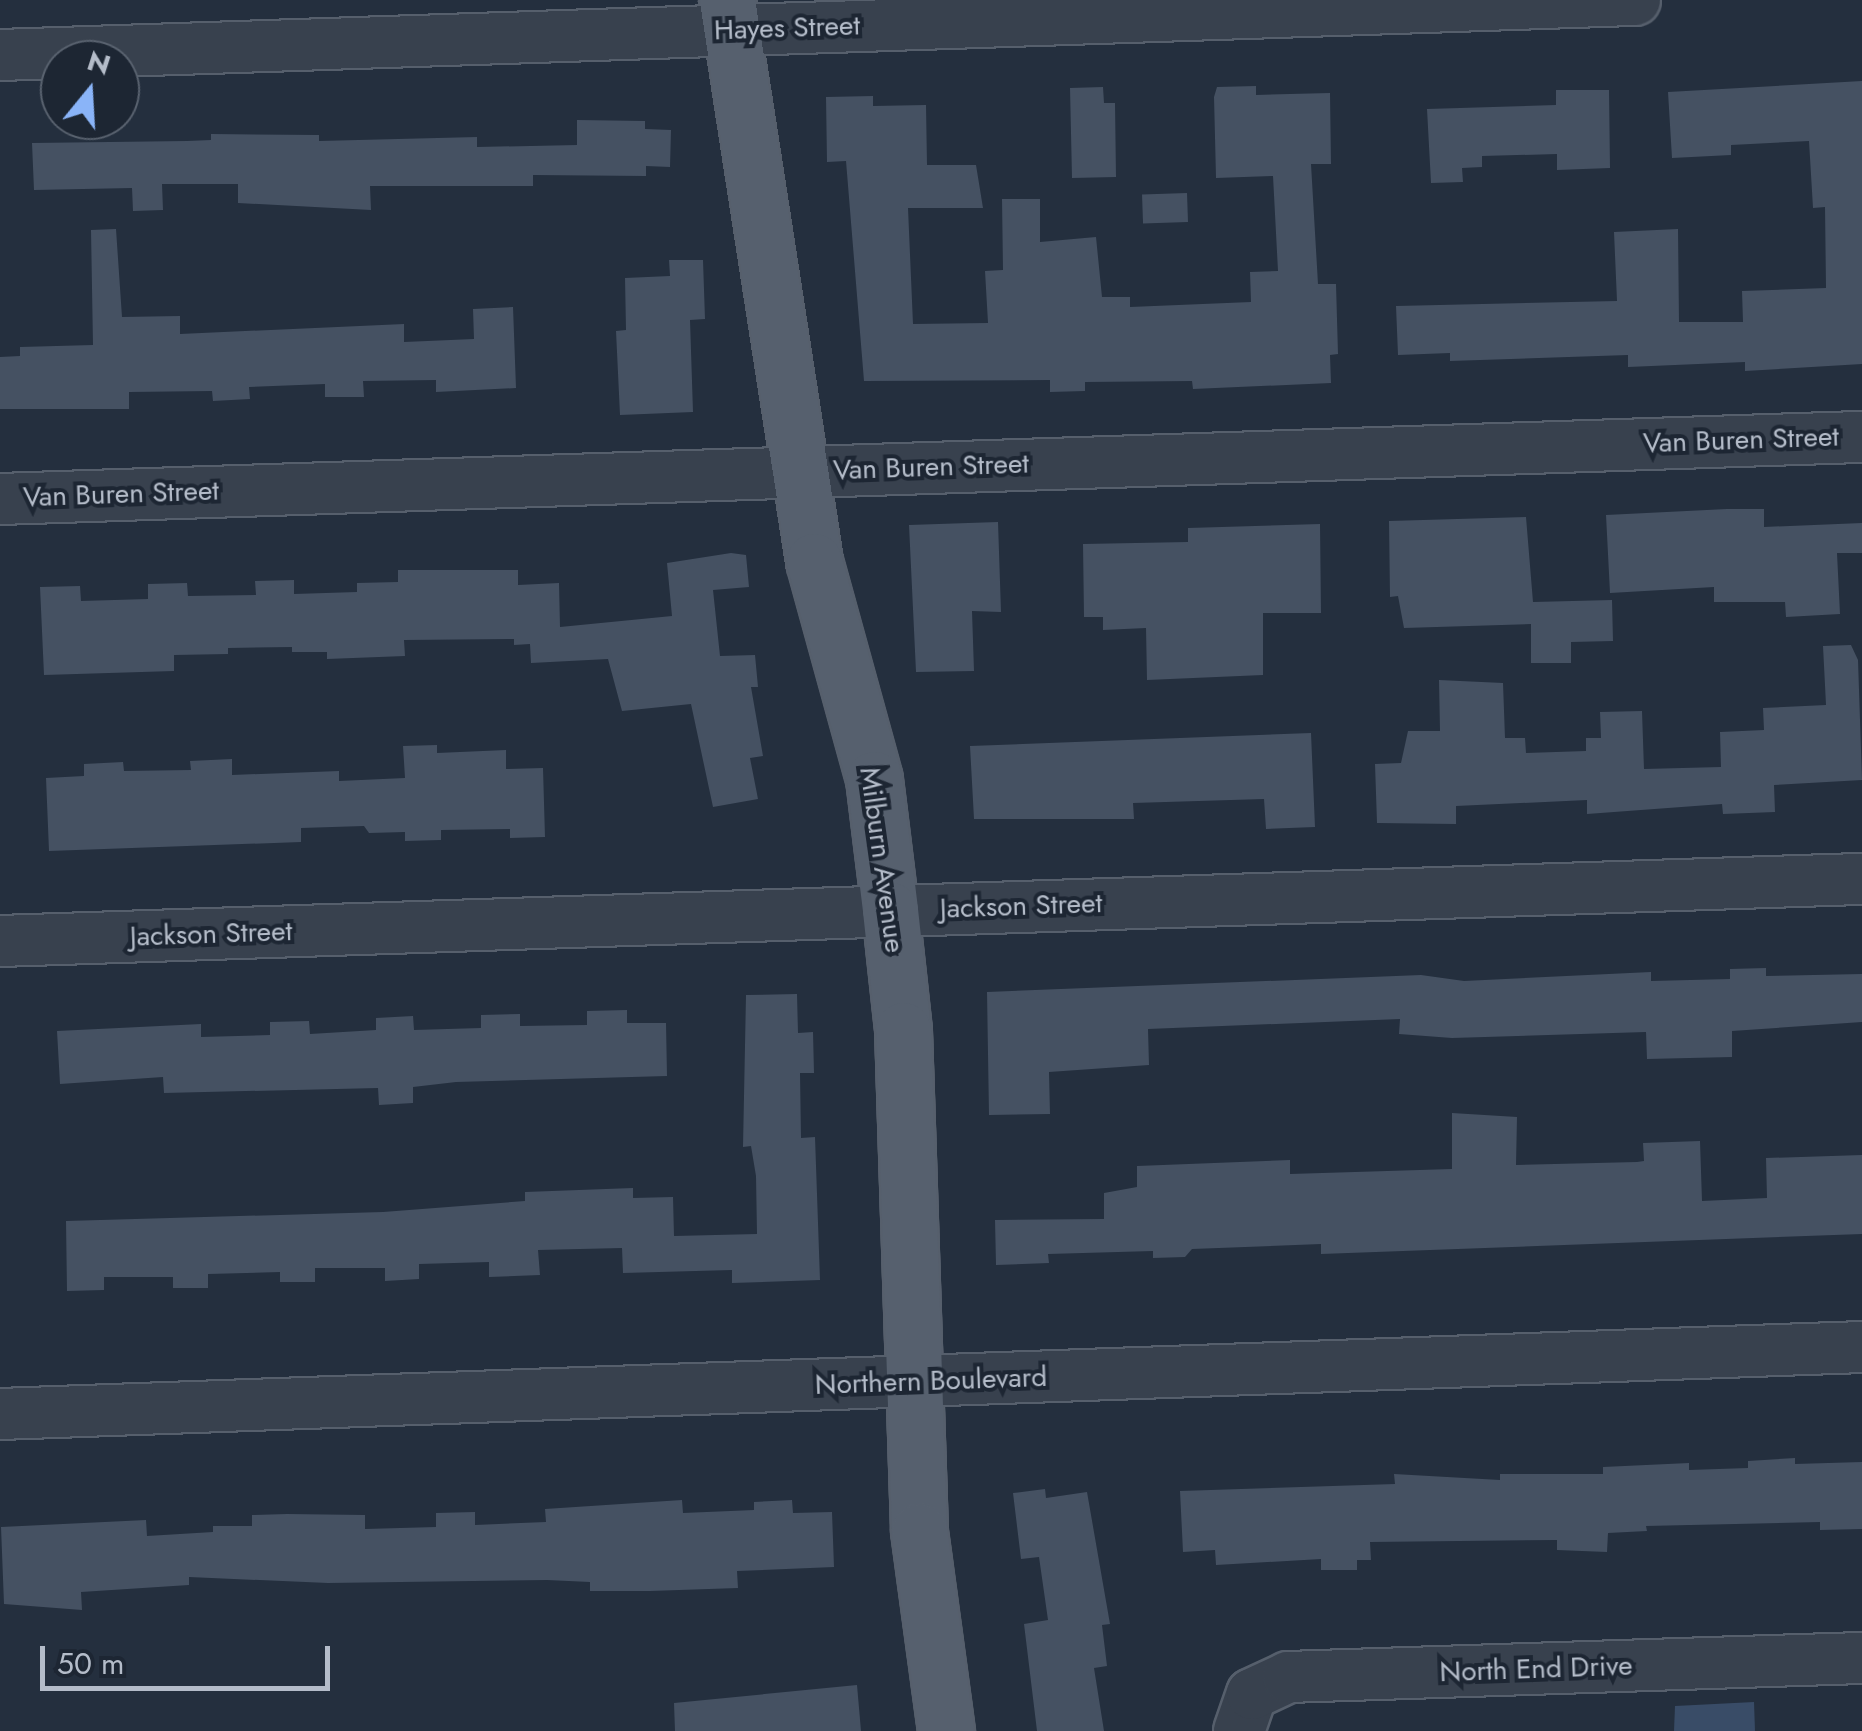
<!DOCTYPE html>
<html>
<head>
<meta charset="utf-8">
<style>
	body { margin:0 }
	#map { position:relative; width:1862px; height:1731px; overflow:hidden; background:#242f3e; font-family:Jost,sans-serif }
	div>[style] { position:absolute }
	.water>* { inset:0; background:#394c67 }
	.building>* { inset:0; background:#455162; transform-origin:0 0 }
	.roads { filter:drop-shadow(2px 0 #565f6c) drop-shadow(-2px 0 #565f6c) drop-shadow(0 2px #565f6c) drop-shadow(0 -2px #565f6c) }
	.minor>* { height:50px; margin:-25px; padding:0 25px; transform-origin:25px; border-radius:25px; background:#38414e }
	.major>* { height:55px; margin:-27.5px; padding:0 27.5px; transform-origin:27.5px; border-radius:27.5px; background:#56606e }
	span { translate:-50% -50%; white-space:nowrap; text-align:center; line-height:1.15; -webkit-text-stroke:8px #1d2633; paint-order:stroke }
	.street-label { font-size:28px; color:#b4bcc9 }
	.north { position:absolute; left:40px; top:40px; width:100px; height:100px; box-sizing:border-box; background:#1d2633; border:2px solid #59626f; border-radius:50%; rotate:18deg; font-size:28px; font-weight:700; line-height:40px; text-align:center; color:#b4bcc9 }
	.north::after { content:''; display:block; margin:auto; width:35px; height:45px; background:#8ab4f8; clip-path:polygon(50% 0,100% 100%,50% 72%,0 100%) }
	.scale { position:absolute; left:40px; top:1646px; width:290px; height:45px; box-sizing:border-box; border:5px solid #b4bcc9; border-top:0; padding-left:12px; font-size:30px; line-height:35px; white-space:nowrap; color:#b4bcc9; -webkit-text-stroke:8px #1d2633; paint-order:stroke }
</style>
</head>
<body>
<div id="map">
	<div class="water">
		<div style="clip-path:polygon(1754px 1702px,1755px 1731px,1674px 1731px,1675px 1706px)"></div>
	</div>
	<div class="building">
		<div style="clip-path:polygon(1862px 81px,1862px 364px,1745px 371px,1745px 362px,1628px 367px,1628px 355px,1450px 361px,1450px 353px,1398px 355px,1396px 306px,1617px 301px,1614px 232px,1678px 229px,1679px 322px,1743px 322px,1742px 291px,1826px 288px,1825px 207px,1813px 208px,1809px 141px,1731px 145px,1731px 155px,1672px 158px,1668px 92px)"></div>
		<div style="clip-path:polygon(1256px 86px,1256px 95px,1330px 93px,1331px 164px,1311px 164px,1318px 284px,1336px 284px,1338px 354px,1330px 355px,1331px 383px,1193px 389px,1192px 381px,1085px 382px,1085px 391px,1050px 392px,1050px 380px,864px 381px,846px 161px,827px 162px,826px 97px,873px 96px,873px 106px,926px 105px,927px 165px,976px 165px,983px 208px,908px 208px,913px 324px,988px 323px,985px 271px,1003px 270px,1002px 199px,1040px 199px,1040px 242px,1096px 237px,1102px 297px,1130px 297px,1130px 307px,1251px 302px,1250px 272px,1278px 271px,1273px 176px,1216px 178px,1214px 97px,1217px 87px)"></div>
		<div style="clip-path:polygon(1103px 87px,1104px 103px,1115px 103px,1116px 177px,1072px 178px,1070px 88px)"></div>
		<div style="clip-path:polygon(1556px 90px,1609px 90px,1610px 168px,1557px 170px,1557px 154px,1482px 156px,1482px 167px,1462px 168px,1463px 182px,1431px 183px,1427px 109px,1556px 105px)"></div>
		<div style="clip-path:polygon(577px 120px,645px 121px,645px 129px,671px 130px,670px 167px,646px 166px,646px 176px,533px 175px,533px 186px,370px 186px,371px 210px,238px 203px,238px 184px,162px 184px,163px 210px,133px 211px,132px 188px,34px 190px,32px 143px,187px 141px,211px 140px,211px 134px,319px 135px,319px 141px,477px 137px,477px 147px,577px 145px)"></div>
		<div style="left:1187px;top:193px;width:29px;height:45px;rotate:88deg"></div>
		<div style="clip-path:polygon(116px 229px,122px 317px,180px 316px,180px 334px,404px 324px,404px 342px,474px 339px,473px 309px,513px 307px,516px 388px,436px 392px,436px 380px,363px 381px,364px 397px,325px 397px,325px 384px,249px 387px,250px 399px,213px 401px,212px 391px,129px 392px,129px 409px,0 409px,0 357px,20px 356px,20px 347px,93px 345px,91px 230px)"></div>
		<div style="clip-path:polygon(669px 260px,703px 260px,705px 319px,690px 320px,693px 412px,620px 415px,616px 331px,626px 330px,625px 278px,670px 276px)"></div>
		<div style="clip-path:polygon(1727px 509px,1764px 509px,1764px 527px,1862px 523px,1862px 553px,1837px 553px,1840px 614px,1786px 617px,1785px 602px,1714px 602px,1714px 587px,1610px 593px,1606px 515px)"></div>
		<div style="clip-path:polygon(1526px 517px,1533px 602px,1612px 600px,1613px 641px,1571px 642px,1571px 663px,1531px 663px,1531px 624px,1404px 628px,1398px 596px,1390px 597px,1389px 521px)"></div>
		<div style="clip-path:polygon(998px 522px,1001px 612px,972px 611px,974px 671px,916px 672px,909px 525px)"></div>
		<div style="clip-path:polygon(1320px 524px,1321px 613px,1263px 613px,1263px 675px,1147px 680px,1146px 628px,1103px 630px,1103px 617px,1084px 617px,1083px 544px,1188px 542px,1188px 528px)"></div>
		<div style="clip-path:polygon(731px 553px,746px 555px,749px 587px,713px 590px,720px 656px,755px 655px,758px 687px,751px 687px,763px 756px,750px 758px,758px 799px,713px 807px,691px 704px,622px 711px,608px 659px,531px 663px,530px 644px,514px 645px,514px 639px,404px 640px,405px 656px,327px 659px,327px 652px,292px 652px,292px 647px,228px 648px,228px 654px,174px 655px,174px 671px,44px 675px,40px 587px,80px 586px,81px 601px,148px 599px,148px 584px,187px 583px,188px 596px,256px 595px,255px 581px,294px 580px,294px 594px,357px 592px,357px 583px,398px 582px,398px 570px,518px 570px,518px 585px,559px 583px,560px 627px,672px 616px,667px 563px)"></div>
		<div style="clip-path:polygon(1851px 645px,1858px 660px,1862px 780px,1774px 785px,1775px 812px,1723px 814px,1722px 804px,1587px 814px,1587px 800px,1456px 806px,1456px 824px,1377px 823px,1375px 764px,1401px 763px,1408px 731px,1440px 731px,1439px 680px,1503px 683px,1505px 738px,1525px 738px,1526px 753px,1586px 751px,1586px 738px,1601px 738px,1600px 712px,1642px 711px,1644px 769px,1721px 767px,1720px 732px,1764px 730px,1763px 708px,1826px 705px,1823px 646px)"></div>
		<div style="clip-path:polygon(1311px 733px,1315px 827px,1266px 829px,1264px 799px,1133px 803px,1134px 819px,974px 819px,970px 746px)"></div>
		<div style="clip-path:polygon(437px 745px,437px 753px,506px 750px,506px 769px,543px 768px,545px 837px,510px 838px,510px 829px,441px 830px,441px 840px,405px 841px,405px 832px,369px 833px,364px 826px,301px 828px,301px 842px,49px 851px,46px 778px,84px 776px,84px 764px,123px 762px,124px 771px,191px 770px,190px 761px,232px 759px,232px 775px,339px 771px,339px 781px,405px 778px,403px 746px)"></div>
		<div style="clip-path:polygon(1766px 968px,1766px 976px,1862px 974px,1862px 1022px,1732px 1031px,1732px 1057px,1647px 1059px,1646px 1032px,1452px 1038px,1399px 1034px,1400px 1019px,1148px 1029px,1149px 1065px,1049px 1072px,1050px 1114px,989px 1115px,987px 992px,1421px 975px,1464px 981px,1651px 972px,1651px 981px,1730px 979px,1730px 969px)"></div>
		<div style="clip-path:polygon(797px 994px,798px 1033px,813px 1032px,814px 1073px,800px 1073px,801px 1138px,815px 1137px,820px 1280px,732px 1283px,732px 1270px,623px 1273px,622px 1248px,538px 1250px,540px 1275px,489px 1277px,489px 1262px,419px 1264px,419px 1279px,385px 1281px,385px 1268px,315px 1268px,315px 1282px,280px 1282px,280px 1272px,208px 1274px,208px 1288px,173px 1288px,173px 1277px,104px 1277px,104px 1290px,67px 1291px,66px 1221px,383px 1212px,525px 1201px,525px 1192px,633px 1188px,633px 1198px,673px 1197px,674px 1236px,757px 1234px,756px 1176px,751px 1146px,743px 1147px,746px 995px)"></div>
		<div style="clip-path:polygon(627px 1010px,627px 1023px,666px 1023px,667px 1076px,456px 1082px,413px 1087px,413px 1103px,379px 1105px,378px 1088px,164px 1093px,163px 1077px,60px 1084px,57px 1031px,201px 1024px,201px 1037px,270px 1035px,270px 1022px,309px 1021px,310px 1034px,376px 1030px,376px 1018px,413px 1016px,414px 1030px,481px 1028px,481px 1015px,520px 1014px,520px 1026px,587px 1025px,587px 1011px)"></div>
		<div style="clip-path:polygon(1452px 1113px,1517px 1117px,1516px 1165px,1637px 1162px,1644px 1161px,1643px 1143px,1700px 1141px,1702px 1201px,1767px 1198px,1766px 1158px,1862px 1155px,1862px 1234px,1321px 1254px,1321px 1244px,1192px 1249px,1185px 1257px,1153px 1258px,1153px 1251px,1048px 1254px,1049px 1263px,996px 1265px,995px 1220px,1104px 1219px,1104px 1193px,1137px 1187px,1137px 1166px,1290px 1160px,1290px 1174px,1452px 1169px)"></div>
		<div style="clip-path:polygon(1795px 1458px,1795px 1464px,1862px 1462px,1862px 1529px,1820px 1530px,1820px 1522px,1646px 1526px,1647px 1531px,1608px 1533px,1607px 1552px,1557px 1550px,1557px 1540px,1370px 1542px,1371px 1560px,1357px 1560px,1357px 1570px,1321px 1570px,1321px 1559px,1216px 1565px,1215px 1550px,1183px 1552px,1180px 1491px,1395px 1484px,1394px 1474px,1500px 1480px,1500px 1474px,1603px 1474px,1603px 1467px,1689px 1463px,1689px 1470px,1748px 1468px,1748px 1461px)"></div>
		<div style="clip-path:polygon(1045px 1489px,1046px 1498px,1087px 1492px,1110px 1624px,1102px 1625px,1107px 1666px,1094px 1668px,1104px 1731px,1037px 1731px,1024px 1624px,1048px 1620px,1039px 1557px,1021px 1559px,1013px 1493px)"></div>
		<div style="clip-path:polygon(682px 1500px,683px 1513px,754px 1510px,754px 1502px,792px 1500px,793px 1513px,832px 1512px,834px 1567px,737px 1571px,738px 1588px,650px 1591px,590px 1591px,590px 1582px,547px 1580px,328px 1583px,189px 1577px,189px 1585px,81px 1592px,82px 1610px,4px 1604px,1px 1527px,146px 1520px,147px 1536px,213px 1532px,213px 1526px,252px 1526px,252px 1515px,287px 1514px,365px 1515px,365px 1529px,436px 1527px,436px 1513px,475px 1512px,475px 1525px,546px 1522px,545px 1509px)"></div>
		<div style="clip-path:polygon(857px 1685px,861px 1731px,675px 1731px,674px 1703px)"></div>
	</div>
	<div class="roads">
		<div class="minor">
			<div style="left:0;top:55px;width:1636px;rotate:-1.93deg"></div>
			<div style="left:0;top:499px;width:1863px;rotate:-1.91deg"></div>
			<div style="left:0;top:941px;width:1863px;rotate:-1.91deg"></div>
			<div style="left:0;top:1414px;width:1863px;rotate:-2.06deg"></div>
			<div style="left:1239px;top:1731px;width:39px;rotate:-71deg"></div>
			<div style="left:1252px;top:1694px;width:40px;rotate:-25deg"></div>
			<div style="left:1288px;top:1677px;width:574px;rotate:-1.9deg"></div>
		</div>
		<div class="major">
			<div style="left:727px;top:0;width:568px;rotate:81.18deg"></div>
			<div style="left:814px;top:561px;width:226px;rotate:74.6deg"></div>
			<div style="left:874px;top:779px;width:132px;rotate:83deg"></div>
			<div style="left:890px;top:910px;width:121px;rotate:83.8deg"></div>
			<div style="left:903px;top:1030px;width:501px;rotate:88.17deg"></div>
			<div style="left:919px;top:1531px;width:202px;rotate:82.3deg"></div>
		</div>
	</div>
	<div class="street-label">
		<span style="left:787px;top:28px;rotate:-2deg">Hayes Street</span>
		<span style="left:1741px;top:440px;rotate:-2deg">Van Buren Street</span>
		<span style="left:931px;top:467px;rotate:-2deg">Van Buren Street</span>
		<span style="left:121px;top:494px;rotate:-2deg">Van Buren Street</span>
		<span style="left:882px;top:860px;rotate:82deg">Milburn Avenue</span>
		<span style="left:1021px;top:906px;rotate:-2deg">Jackson Street</span>
		<span style="left:211px;top:934px;rotate:-2deg">Jackson Street</span>
		<span style="left:931px;top:1381px;rotate:-2deg">Northern Boulevard</span>
		<span style="left:1536px;top:1669px;rotate:-2deg">North End Drive</span>
	</div>
	<div class="north">N</div>
	<div class="scale">50 m</div>
</div>
</body>
</html>
